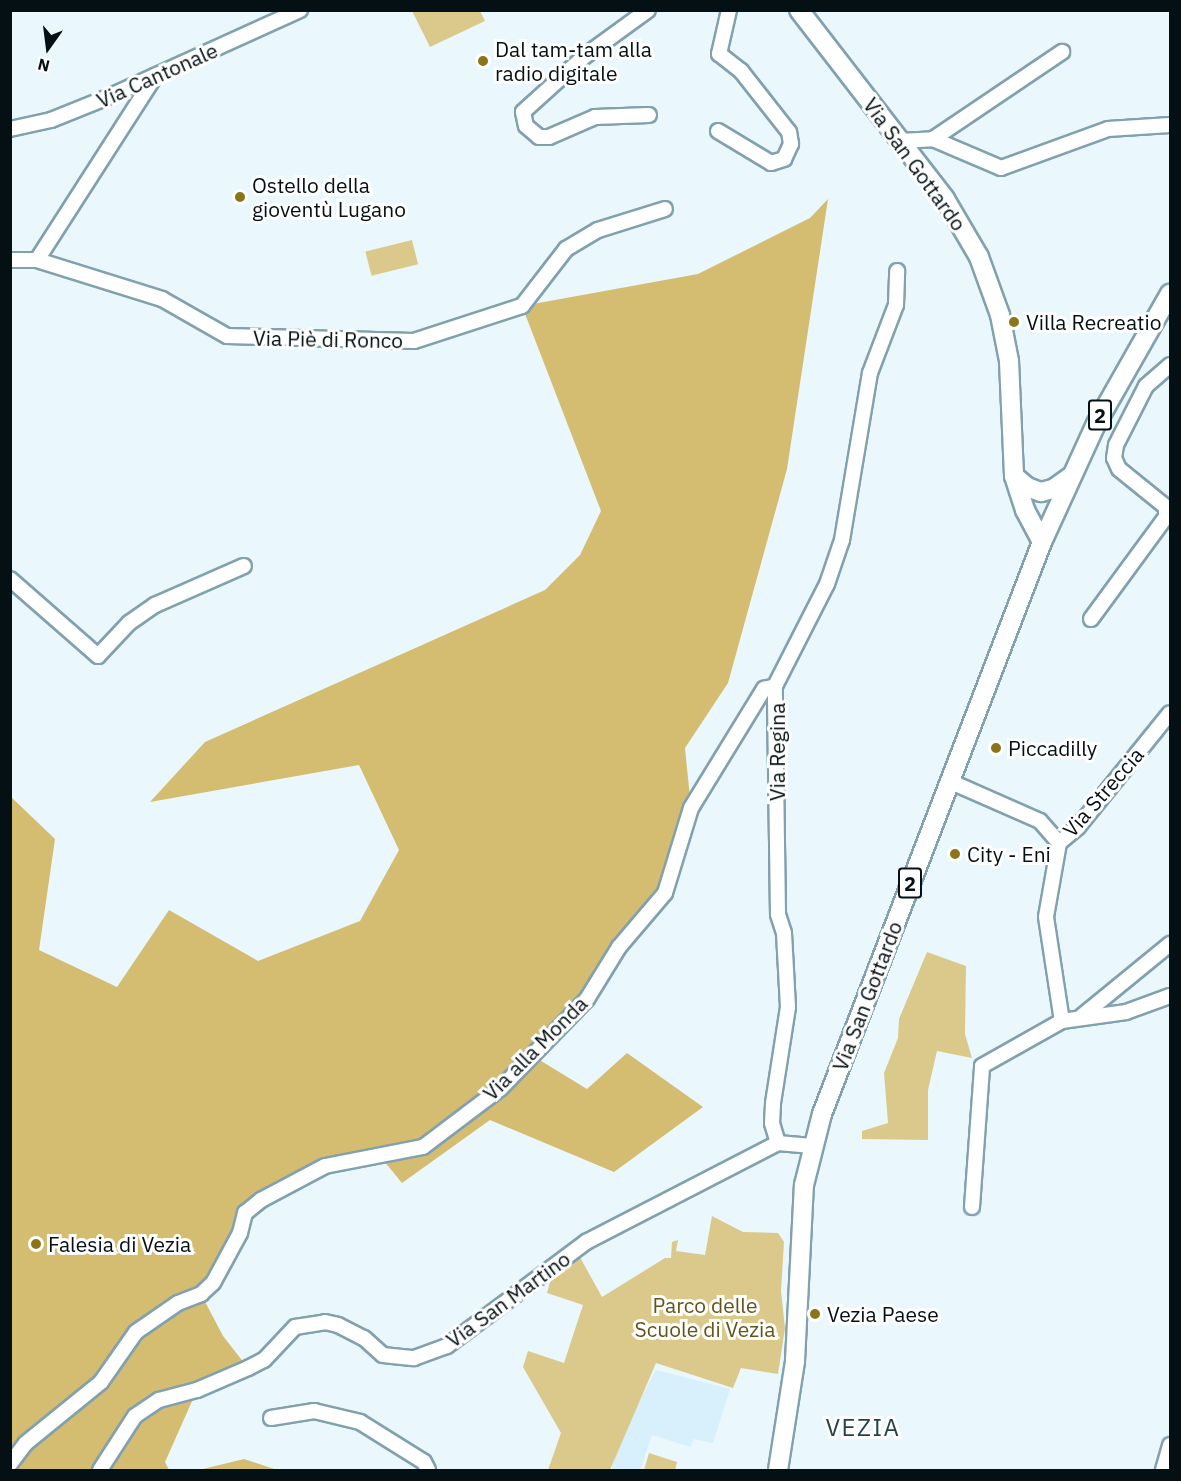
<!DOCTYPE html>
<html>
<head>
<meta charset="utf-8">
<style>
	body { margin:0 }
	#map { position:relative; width:1181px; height:1481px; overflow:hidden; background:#eaf7fd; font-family:"IBM Plex Sans",sans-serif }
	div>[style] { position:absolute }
	.built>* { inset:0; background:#d7f0fb }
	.green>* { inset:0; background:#dbc98b; transform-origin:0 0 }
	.forest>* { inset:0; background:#d4bd70 }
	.roads { filter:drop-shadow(2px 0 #82a1ae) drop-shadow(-2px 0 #82a1ae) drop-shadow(0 2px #82a1ae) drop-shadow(0 -2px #82a1ae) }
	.minor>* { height:14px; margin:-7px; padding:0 7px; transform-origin:7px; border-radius:7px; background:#fff }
	.major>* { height:18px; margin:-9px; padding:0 9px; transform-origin:9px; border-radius:9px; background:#fff }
	.dots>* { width:16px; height:16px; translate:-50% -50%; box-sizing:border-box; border:3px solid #fff; border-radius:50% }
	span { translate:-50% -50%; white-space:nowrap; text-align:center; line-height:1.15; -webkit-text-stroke:6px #fff; paint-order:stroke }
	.shield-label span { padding:2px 4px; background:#fff; border:2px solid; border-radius:4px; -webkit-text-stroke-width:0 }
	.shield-label { font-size:20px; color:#051014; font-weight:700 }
	.poi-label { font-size:21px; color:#051014 }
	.left { translate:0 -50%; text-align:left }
	.street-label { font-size:21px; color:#051014 }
	.park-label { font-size:21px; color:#64541a }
	.quarter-label { font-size:24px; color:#25414c; letter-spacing:1.5px }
	.frame { position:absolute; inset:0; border:12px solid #051014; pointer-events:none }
	.north { position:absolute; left:18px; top:18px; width:60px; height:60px; -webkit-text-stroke:4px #fff; paint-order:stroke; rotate:194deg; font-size:16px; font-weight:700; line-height:24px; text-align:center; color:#051014 }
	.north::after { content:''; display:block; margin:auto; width:21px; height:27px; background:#051014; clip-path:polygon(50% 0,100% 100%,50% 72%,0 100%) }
</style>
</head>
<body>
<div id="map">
	<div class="built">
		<div style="clip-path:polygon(656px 1370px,730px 1389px,713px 1443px,693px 1439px,691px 1447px,652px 1435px,640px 1470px,611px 1470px,625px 1428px)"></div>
	</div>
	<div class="green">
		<div style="clip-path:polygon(412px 11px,480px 11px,485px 21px,430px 47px)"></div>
		<div style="left:412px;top:240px;width:25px;height:48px;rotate:76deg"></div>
		<div style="clip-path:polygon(927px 952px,966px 966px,965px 1034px,972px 1058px,937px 1051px,928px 1090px,928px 1140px,862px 1139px,862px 1131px,888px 1123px,884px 1073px,898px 1038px,899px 1019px)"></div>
		<div style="clip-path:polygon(712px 1216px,743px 1232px,778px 1233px,784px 1242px,781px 1291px,785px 1328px,778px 1374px,741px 1368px,733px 1388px,656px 1363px,610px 1470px,548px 1470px,561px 1433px,523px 1367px,528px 1351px,564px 1363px,583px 1305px,547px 1293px,550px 1282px,547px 1271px,576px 1250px,602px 1297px,665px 1258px,671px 1258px,672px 1242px,678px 1240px,676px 1251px,705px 1255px)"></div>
		<div style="clip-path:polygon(649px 1453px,677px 1462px,675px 1470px,644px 1470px)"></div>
	</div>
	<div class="forest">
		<div style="clip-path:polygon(828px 199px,787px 469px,728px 683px,685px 748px,691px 808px,665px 893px,587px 999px,533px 1056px,587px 1089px,627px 1053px,703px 1107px,614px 1172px,490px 1120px,402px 1183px,379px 1155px,325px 1166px,261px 1200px,201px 1294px,223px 1336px,248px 1368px,197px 1390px,165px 1462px,169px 1470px,11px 1470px,10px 796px,55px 839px,39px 950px,117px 987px,169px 910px,258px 961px,360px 921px,399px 850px,359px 765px,150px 802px,205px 742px,545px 590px,580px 555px,601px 511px,522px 306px,698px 274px,810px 218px)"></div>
		<div style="clip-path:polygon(244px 1459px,277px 1470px,199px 1470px)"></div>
	</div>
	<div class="roads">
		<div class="minor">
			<div style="left:648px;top:10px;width:77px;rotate:144deg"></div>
			<div style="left:586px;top:55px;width:85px;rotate:137.9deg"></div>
			<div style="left:523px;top:112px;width:14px;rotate:78deg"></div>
			<div style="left:526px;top:126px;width:17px;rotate:40deg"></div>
			<div style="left:539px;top:137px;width:10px"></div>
			<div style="left:549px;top:137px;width:50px;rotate:-23.5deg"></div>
			<div style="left:595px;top:117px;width:54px;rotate:-2.1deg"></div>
			<div style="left:10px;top:129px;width:42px;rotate:-12.4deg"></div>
			<div style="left:51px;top:120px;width:59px;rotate:-21.8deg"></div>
			<div style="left:106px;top:98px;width:213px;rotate:-24.4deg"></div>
			<div style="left:718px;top:131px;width:62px;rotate:31.1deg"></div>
			<div style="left:771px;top:163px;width:14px;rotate:-17deg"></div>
			<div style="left:784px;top:159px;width:17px;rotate:-65deg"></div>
			<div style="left:791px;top:144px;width:12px;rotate:-99deg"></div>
			<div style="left:789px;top:132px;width:78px;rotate:-128.2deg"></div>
			<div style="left:741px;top:71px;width:28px;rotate:-142deg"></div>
			<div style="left:719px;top:54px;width:45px;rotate:-77.2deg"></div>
			<div style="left:933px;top:139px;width:156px;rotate:-34deg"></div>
			<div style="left:900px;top:141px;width:33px;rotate:-3deg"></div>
			<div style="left:933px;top:139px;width:74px;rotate:23.1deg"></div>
			<div style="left:1001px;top:168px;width:114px;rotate:-20deg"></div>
			<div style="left:1108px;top:129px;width:62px;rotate:-3.7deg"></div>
			<div style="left:10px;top:260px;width:27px"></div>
			<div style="left:37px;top:260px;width:219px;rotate:-57.3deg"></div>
			<div style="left:37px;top:260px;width:131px;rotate:17.3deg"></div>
			<div style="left:162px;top:299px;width:75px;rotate:29.6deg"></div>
			<div style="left:227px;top:336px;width:187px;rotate:1.5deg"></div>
			<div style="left:414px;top:341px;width:114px;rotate:-18deg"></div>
			<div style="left:522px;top:306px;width:72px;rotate:-52.3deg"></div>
			<div style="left:566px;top:249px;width:37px;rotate:-31deg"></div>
			<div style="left:598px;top:230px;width:70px;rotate:-17.4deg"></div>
			<div style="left:10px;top:579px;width:117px;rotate:41.2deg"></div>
			<div style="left:98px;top:656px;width:45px;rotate:-46.8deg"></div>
			<div style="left:129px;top:623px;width:32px;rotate:-35deg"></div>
			<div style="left:155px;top:605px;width:97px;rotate:-23.7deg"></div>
			<div style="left:1091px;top:619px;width:127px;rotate:-53.7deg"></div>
			<div style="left:1166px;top:517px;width:10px;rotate:-90deg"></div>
			<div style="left:1166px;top:507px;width:60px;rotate:-141deg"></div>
			<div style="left:1119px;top:469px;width:12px;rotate:-114deg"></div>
			<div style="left:1114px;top:458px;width:13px;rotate:-81deg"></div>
			<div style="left:1116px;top:445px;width:66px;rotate:-63deg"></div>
			<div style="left:1146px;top:386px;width:32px;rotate:-41deg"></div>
			<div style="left:949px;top:781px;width:99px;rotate:23.7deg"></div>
			<div style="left:1040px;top:821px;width:29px;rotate:49deg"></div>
			<div style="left:1059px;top:843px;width:75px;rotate:100deg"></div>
			<div style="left:1046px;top:917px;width:105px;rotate:81.3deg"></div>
			<div style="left:1059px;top:843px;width:25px;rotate:-40deg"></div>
			<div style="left:1078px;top:827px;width:146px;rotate:-51.1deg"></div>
			<div style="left:1082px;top:1016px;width:114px;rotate:-39.3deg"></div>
			<div style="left:778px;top:1143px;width:21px;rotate:-107deg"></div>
			<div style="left:772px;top:1123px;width:20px;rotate:-87deg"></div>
			<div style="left:773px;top:1103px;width:97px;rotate:-81.1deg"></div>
			<div style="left:788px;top:1007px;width:74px;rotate:-93.1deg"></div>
			<div style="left:784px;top:933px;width:20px;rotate:-108deg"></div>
			<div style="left:778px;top:914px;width:228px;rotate:-90.8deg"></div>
			<div style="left:775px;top:686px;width:114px;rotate:-63deg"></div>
			<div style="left:827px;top:584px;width:46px;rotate:-71.2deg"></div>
			<div style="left:842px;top:540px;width:169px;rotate:-80.5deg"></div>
			<div style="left:870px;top:373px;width:73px;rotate:-69.1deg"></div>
			<div style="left:896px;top:305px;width:34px;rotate:-88deg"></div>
			<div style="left:972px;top:1207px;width:141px;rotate:-85.9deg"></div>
			<div style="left:982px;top:1066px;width:92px;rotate:-29.4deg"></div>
			<div style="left:1062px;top:1021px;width:65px;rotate:-8deg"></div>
			<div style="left:1126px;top:1012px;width:47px;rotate:-20deg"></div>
			<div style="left:271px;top:1418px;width:44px;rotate:-9.2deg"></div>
			<div style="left:314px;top:1411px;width:47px;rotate:13.4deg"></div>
			<div style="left:360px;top:1422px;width:75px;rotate:32deg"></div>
			<div style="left:424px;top:1462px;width:9px;rotate:63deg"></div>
			<div style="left:10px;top:1464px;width:26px;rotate:-53deg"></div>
			<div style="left:26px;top:1443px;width:97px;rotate:-39.1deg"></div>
			<div style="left:101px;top:1382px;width:61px;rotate:-55deg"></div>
			<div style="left:136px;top:1332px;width:51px;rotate:-34.6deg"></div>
			<div style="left:178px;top:1303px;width:25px;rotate:-21deg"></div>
			<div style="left:201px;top:1294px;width:16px;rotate:-43deg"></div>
			<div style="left:213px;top:1283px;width:57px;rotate:-61.6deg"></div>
			<div style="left:240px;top:1233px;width:21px;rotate:-76deg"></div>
			<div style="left:245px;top:1213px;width:21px;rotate:-39deg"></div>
			<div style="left:261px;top:1200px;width:72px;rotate:-28deg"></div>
			<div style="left:325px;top:1166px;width:100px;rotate:-11deg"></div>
			<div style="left:423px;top:1147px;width:98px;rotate:-37.1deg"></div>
			<div style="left:501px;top:1088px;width:124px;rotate:-46deg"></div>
			<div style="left:587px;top:999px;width:61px;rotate:-58.4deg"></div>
			<div style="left:619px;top:947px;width:71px;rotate:-49.6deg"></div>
			<div style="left:665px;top:893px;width:89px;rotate:-73deg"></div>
			<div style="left:691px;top:808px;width:140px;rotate:-58.5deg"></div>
			<div style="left:764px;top:689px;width:11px;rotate:-15deg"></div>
			<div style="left:100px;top:1470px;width:64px;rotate:-57.1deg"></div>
			<div style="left:135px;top:1416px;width:29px;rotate:-34deg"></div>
			<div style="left:159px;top:1400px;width:39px;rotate:-15deg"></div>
			<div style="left:197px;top:1390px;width:56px;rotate:-23.3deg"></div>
			<div style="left:248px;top:1368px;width:18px;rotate:-27deg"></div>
			<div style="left:264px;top:1360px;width:45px;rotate:-46.8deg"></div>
			<div style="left:295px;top:1327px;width:30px;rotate:-9deg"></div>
			<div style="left:325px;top:1322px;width:13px;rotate:13deg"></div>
			<div style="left:338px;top:1325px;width:29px;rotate:27deg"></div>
			<div style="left:364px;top:1338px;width:25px;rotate:42deg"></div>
			<div style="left:383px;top:1355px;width:31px;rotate:6deg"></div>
			<div style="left:414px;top:1358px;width:35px;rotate:-20deg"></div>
			<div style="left:447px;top:1346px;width:174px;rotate:-36.8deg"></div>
			<div style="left:586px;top:1242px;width:216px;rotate:-27.3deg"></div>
			<div style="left:778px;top:1143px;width:34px;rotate:5deg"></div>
			<div style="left:1163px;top:1470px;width:26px;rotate:-74deg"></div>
		</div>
		<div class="major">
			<div style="left:799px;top:10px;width:239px;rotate:52.3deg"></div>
			<div style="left:945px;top:199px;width:67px;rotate:59.6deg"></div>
			<div style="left:979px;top:257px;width:62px;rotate:70.1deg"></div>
			<div style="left:1000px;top:315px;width:47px;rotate:78.9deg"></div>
			<div style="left:1009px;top:361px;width:115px;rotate:87.5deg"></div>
			<div style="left:1014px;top:476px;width:36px;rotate:72deg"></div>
			<div style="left:1025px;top:510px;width:36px;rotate:62deg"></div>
			<div style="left:1014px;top:476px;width:17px;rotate:40deg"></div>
			<div style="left:1027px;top:487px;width:15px;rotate:20deg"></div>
			<div style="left:1041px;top:492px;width:12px;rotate:-14deg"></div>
			<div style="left:1053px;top:489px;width:21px;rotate:-35deg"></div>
			<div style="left:778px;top:1470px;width:110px;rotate:-81.1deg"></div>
			<div style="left:795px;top:1361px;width:176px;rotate:-87.1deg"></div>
			<div style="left:804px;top:1185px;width:73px;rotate:-75.8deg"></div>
			<div style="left:822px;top:1114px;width:613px;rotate:-68.96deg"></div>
			<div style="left:1042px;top:542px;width:130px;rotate:-65.4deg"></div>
			<div style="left:1096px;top:424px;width:150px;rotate:-60.4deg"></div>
		</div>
	</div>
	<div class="dots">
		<div style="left:483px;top:61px;background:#8c7418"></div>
		<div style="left:240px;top:197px;background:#8c7418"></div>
		<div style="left:1014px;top:322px;background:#8c7418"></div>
		<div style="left:996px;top:748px;background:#8c7418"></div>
		<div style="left:955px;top:854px;background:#8c7418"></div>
		<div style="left:36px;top:1244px;background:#8c7418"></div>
		<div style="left:815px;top:1314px;background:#8c7418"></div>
	</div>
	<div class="shield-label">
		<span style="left:1100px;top:415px">2</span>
		<span style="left:910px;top:883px">2</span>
	</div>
	<div class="poi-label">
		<span class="left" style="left:495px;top:61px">Dal tam-tam alla<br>radio digitale</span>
		<span class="left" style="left:252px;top:197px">Ostello della<br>gioventù Lugano</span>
		<span class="left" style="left:1026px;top:322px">Villa Recreatio</span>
		<span class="left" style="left:1008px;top:748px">Piccadilly</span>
		<span class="left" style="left:967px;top:854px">City - Eni</span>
		<span class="left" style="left:48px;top:1244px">Falesia di Vezia</span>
		<span class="left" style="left:827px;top:1314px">Vezia Paese</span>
	</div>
	<div class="street-label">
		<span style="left:157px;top:75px;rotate:-24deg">Via Cantonale</span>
		<span style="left:915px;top:164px;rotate:54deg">Via San Gottardo</span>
		<span style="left:328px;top:339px;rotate:1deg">Via Piè di Ronco</span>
		<span style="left:777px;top:752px;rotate:-90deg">Via Regina</span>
		<span style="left:1103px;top:792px;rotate:-49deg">Via Streccia</span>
		<span style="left:867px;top:996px;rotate:-69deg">Via San Gottardo</span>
		<span style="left:535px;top:1048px;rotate:-45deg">Via alla Monda</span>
		<span style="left:508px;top:1299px;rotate:-36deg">Via San Martino</span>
	</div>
	<div class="park-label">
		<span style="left:705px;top:1317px">Parco delle<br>Scuole di Vezia</span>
	</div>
	<div class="quarter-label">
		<span style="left:863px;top:1428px">VEZIA</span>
	</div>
	<div class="frame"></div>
	<div class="north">N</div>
</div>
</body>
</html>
